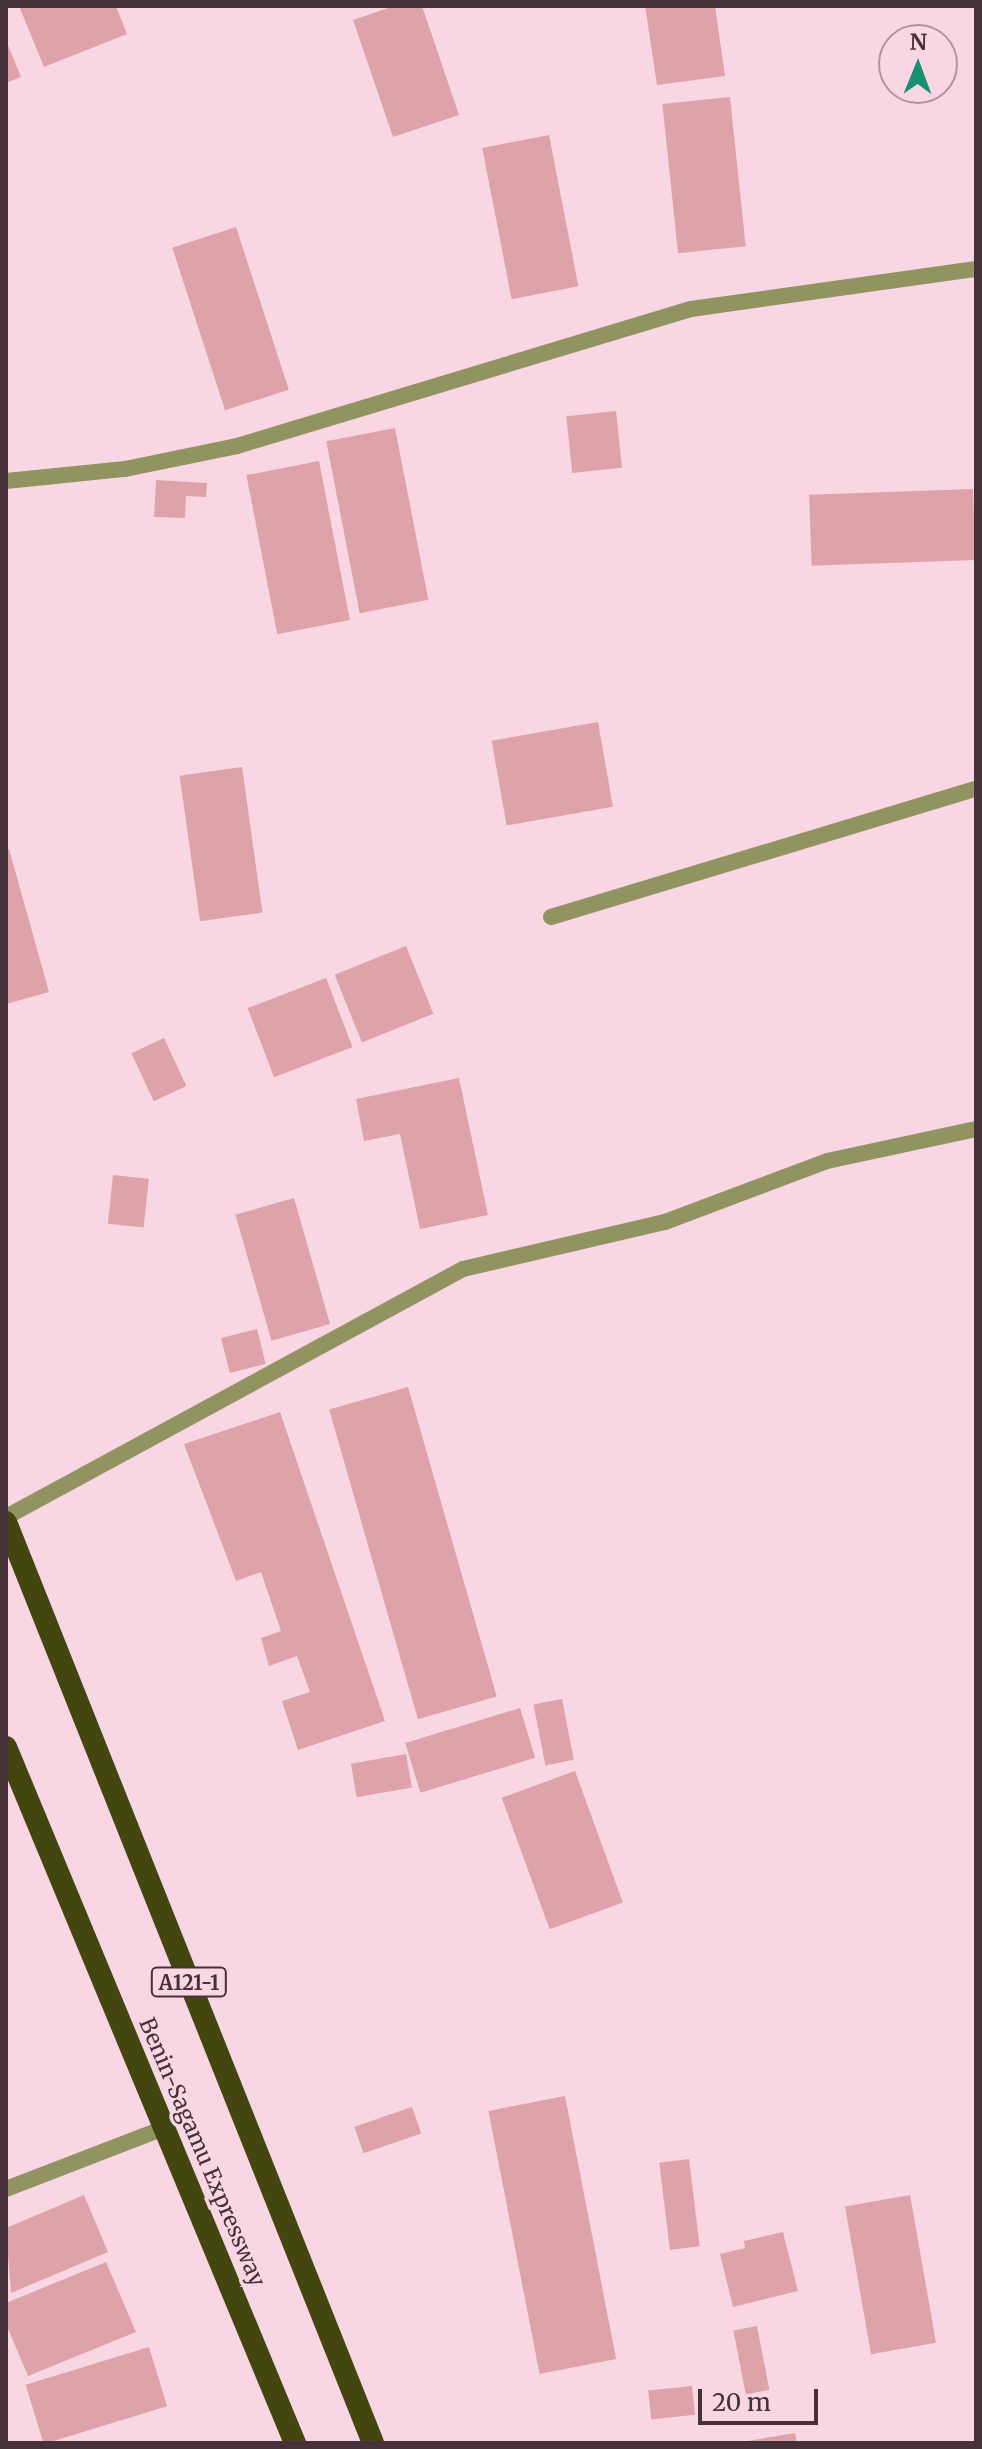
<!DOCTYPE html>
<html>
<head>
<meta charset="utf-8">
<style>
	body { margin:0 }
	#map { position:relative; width:982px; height:2449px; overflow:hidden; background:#f9d6e4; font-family:Merriweather,serif }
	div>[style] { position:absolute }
	.building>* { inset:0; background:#dea3a9; transform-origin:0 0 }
	.minor>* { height:16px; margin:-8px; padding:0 8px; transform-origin:8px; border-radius:8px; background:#919460 }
	.trunk>* { height:22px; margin:-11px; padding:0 11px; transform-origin:11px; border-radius:11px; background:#444610 }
	span { translate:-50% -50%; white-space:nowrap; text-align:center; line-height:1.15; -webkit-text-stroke:7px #f9d6e4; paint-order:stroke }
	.shield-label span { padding:2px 6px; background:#f9d6e4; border:2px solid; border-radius:6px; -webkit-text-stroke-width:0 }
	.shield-label { font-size:20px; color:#46303a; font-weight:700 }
	.street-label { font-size:22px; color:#46303a }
	.frame { position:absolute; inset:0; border:8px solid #46303a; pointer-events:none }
	.north { position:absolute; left:878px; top:24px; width:80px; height:80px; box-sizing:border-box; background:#f9d6e4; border:2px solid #b194a0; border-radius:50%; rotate:1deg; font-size:22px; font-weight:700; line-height:32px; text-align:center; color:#46303a }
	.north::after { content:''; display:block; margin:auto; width:28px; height:36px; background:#168f73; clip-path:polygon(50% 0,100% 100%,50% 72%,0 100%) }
	.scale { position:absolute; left:698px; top:2389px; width:120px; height:36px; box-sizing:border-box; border:4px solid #46303a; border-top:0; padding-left:10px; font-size:24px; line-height:28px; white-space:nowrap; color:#46303a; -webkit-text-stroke:6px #f9d6e4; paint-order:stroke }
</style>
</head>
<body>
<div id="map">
	<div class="building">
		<div style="clip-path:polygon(19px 6px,116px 6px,127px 34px,44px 67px)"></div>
		<div style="clip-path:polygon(394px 6px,422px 6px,459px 115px,393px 137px,353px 20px)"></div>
		<div style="clip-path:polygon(645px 6px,715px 6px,725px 76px,657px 85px)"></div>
		<div style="clip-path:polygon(6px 40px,21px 77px,6px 83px)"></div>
		<div style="left:730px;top:97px;width:150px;height:68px;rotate:84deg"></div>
		<div style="left:549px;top:135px;width:154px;height:68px;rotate:79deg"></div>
		<div style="left:236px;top:227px;width:171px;height:67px;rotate:72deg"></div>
		<div style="left:616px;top:411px;width:57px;height:50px;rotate:84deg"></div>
		<div style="left:395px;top:428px;width:175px;height:70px;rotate:79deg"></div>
		<div style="left:319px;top:461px;width:162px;height:74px;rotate:79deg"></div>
		<div style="clip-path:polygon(156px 480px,207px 483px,206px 497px,186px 496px,185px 518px,154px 517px)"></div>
		<div style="left:973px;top:489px;width:71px;height:164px;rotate:88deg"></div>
		<div style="left:598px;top:722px;width:86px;height:108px;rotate:80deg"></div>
		<div style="left:242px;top:767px;width:147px;height:63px;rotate:82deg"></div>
		<div style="clip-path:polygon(9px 849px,49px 992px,6px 1004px,6px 850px)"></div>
		<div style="left:406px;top:946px;width:73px;height:77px;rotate:68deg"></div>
		<div style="left:326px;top:978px;width:74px;height:84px;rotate:69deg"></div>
		<div style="left:164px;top:1038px;width:53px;height:36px;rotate:65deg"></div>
		<div style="clip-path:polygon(459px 1078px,488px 1215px,420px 1229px,400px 1134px,364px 1141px,356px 1099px)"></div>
		<div style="left:113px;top:1175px;width:36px;height:49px;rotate:6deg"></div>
		<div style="left:294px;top:1198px;width:131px;height:61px;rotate:74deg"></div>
		<div style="left:257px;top:1329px;width:36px;height:37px;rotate:76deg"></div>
		<div style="left:408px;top:1387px;width:322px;height:82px;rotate:74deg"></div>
		<div style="clip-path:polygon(280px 1412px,385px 1721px,298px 1750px,282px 1701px,310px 1692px,297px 1656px,269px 1666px,261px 1638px,281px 1631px,261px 1572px,236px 1581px,184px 1444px)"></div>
		<div style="left:562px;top:1699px;width:62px;height:29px;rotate:79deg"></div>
		<div style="left:520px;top:1708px;width:52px;height:120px;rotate:73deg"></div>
		<div style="left:406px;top:1754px;width:34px;height:56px;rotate:80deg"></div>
		<div style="left:575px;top:1771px;width:140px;height:78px;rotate:70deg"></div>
		<div style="left:565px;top:2096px;width:268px;height:78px;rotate:79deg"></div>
		<div style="left:412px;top:2107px;width:28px;height:61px;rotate:71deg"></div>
		<div style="left:689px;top:2159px;width:88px;height:30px;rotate:83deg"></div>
		<div style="clip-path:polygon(84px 2195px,108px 2252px,11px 2293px,6px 2228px)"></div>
		<div style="left:910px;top:2195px;width:150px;height:66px;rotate:80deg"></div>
		<div style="clip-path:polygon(783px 2232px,798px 2291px,733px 2307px,720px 2254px,745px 2248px,744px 2241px)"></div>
		<div style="clip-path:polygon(106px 2262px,136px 2332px,28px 2376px,6px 2324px,6px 2303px)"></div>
		<div style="left:757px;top:2326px;width:65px;height:24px;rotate:79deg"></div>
		<div style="left:149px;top:2347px;width:62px;height:129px;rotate:73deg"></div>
		<div style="left:692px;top:2386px;width:29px;height:44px;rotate:84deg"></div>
		<div style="clip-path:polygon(795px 2433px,797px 2443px,749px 2443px,748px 2441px)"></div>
	</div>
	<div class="minor">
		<div style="left:6px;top:481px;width:120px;rotate:-5.8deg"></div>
		<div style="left:125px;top:469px;width:114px;rotate:-11.6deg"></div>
		<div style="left:237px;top:446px;width:474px;rotate:-16.8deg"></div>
		<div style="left:691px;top:309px;width:288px;rotate:-8deg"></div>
		<div style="left:551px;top:917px;width:444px;rotate:-16.8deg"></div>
		<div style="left:6px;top:1517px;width:520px;rotate:-28.49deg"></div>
		<div style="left:463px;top:1269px;width:207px;rotate:-13.1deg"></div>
		<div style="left:665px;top:1222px;width:173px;rotate:-20.6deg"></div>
		<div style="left:827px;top:1161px;width:152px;rotate:-12.1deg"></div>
		<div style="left:6px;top:2189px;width:169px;rotate:-21.1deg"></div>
	</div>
	<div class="trunk">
		<div style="left:6px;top:1522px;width:991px;rotate:68.27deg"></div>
		<div style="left:6px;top:1747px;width:754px;rotate:67.45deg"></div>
	</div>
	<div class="shield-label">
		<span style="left:189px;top:1982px">A121-1</span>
	</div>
	<div class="street-label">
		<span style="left:202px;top:2152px;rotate:67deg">Benin-Sagamu Expressway</span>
	</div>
	<div class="frame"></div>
	<div class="north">N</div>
	<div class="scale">20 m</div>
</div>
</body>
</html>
